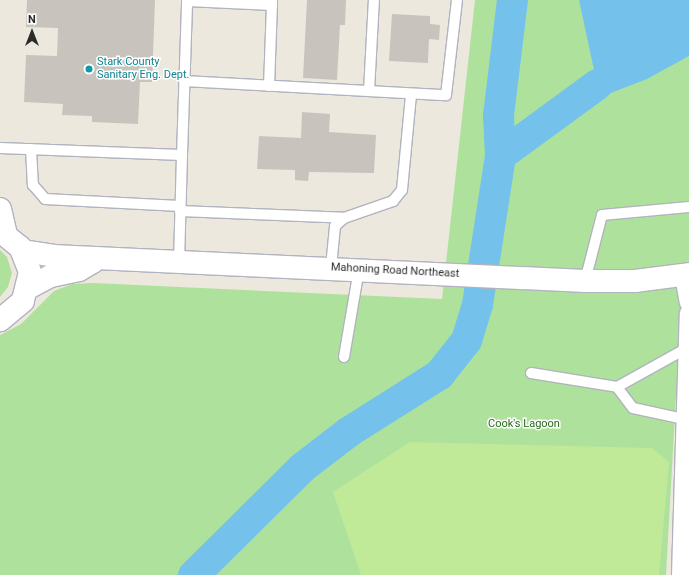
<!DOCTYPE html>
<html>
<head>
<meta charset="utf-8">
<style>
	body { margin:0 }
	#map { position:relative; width:689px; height:575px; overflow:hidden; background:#ede8de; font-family:Roboto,sans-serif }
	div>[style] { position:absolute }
	.green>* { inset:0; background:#aee29c }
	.pitch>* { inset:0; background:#c0e998 }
	.water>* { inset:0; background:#74c2ec }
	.river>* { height:31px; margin:-15.5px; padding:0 15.5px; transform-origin:15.5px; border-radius:15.5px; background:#74c2ec }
	.building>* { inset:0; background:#c8c4bd }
	.roads { filter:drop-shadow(1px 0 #b1b3be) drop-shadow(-1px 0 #b1b3be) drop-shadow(0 1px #b1b3be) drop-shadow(0 -1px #b1b3be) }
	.service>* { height:10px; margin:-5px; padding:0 5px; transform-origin:5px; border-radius:5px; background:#fff }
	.minor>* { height:19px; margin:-9.5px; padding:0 9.5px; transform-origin:9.5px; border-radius:9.5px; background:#fff }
	.tertiary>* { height:22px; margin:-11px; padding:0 11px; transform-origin:11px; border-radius:11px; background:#fff }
	.secondary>* { height:22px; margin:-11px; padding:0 11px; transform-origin:11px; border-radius:11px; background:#fff }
	.dots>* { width:11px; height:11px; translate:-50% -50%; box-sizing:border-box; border:2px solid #fff; border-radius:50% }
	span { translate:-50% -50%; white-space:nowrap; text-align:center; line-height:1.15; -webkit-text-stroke:3px #fff; paint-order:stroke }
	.culture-label { font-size:11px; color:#0d838f }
	.left { translate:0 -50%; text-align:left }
	.street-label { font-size:11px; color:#2b2b2b }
	.park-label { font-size:11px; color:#26681c }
	.north { position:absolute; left:12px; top:12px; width:40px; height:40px; -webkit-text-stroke:3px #fff; paint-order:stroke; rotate:0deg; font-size:11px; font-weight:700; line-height:16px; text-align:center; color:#2b2b2b }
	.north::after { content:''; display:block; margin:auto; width:14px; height:18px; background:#2b2b2b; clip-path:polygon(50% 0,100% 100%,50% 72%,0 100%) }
</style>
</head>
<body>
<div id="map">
	<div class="green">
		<div style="clip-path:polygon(475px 0,689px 0,689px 299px,681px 308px,666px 575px,0 575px,0 335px,21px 324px,54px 291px,72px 284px,93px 283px,442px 299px)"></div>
		<div style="clip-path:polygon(0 250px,7px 257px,12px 273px,8px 287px,0 297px)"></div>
	</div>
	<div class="pitch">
		<div style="clip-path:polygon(410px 442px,652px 448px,669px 462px,659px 575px,361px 575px,333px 492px)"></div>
	</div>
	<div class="water">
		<div style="clip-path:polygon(579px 0,689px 0,689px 56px,647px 79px,603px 96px,597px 84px)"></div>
	</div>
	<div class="river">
		<div style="left:500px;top:155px;width:120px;rotate:-36.2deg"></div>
		<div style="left:193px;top:575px;width:153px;rotate:-44.7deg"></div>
		<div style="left:302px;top:467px;width:59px;rotate:-37.5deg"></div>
		<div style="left:349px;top:431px;width:107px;rotate:-32.3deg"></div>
		<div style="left:439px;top:374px;width:43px;rotate:-51.5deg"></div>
		<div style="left:466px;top:340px;width:38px;rotate:-73deg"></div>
		<div style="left:477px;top:304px;width:151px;rotate:-81.2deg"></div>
		<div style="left:500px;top:155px;width:40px;rotate:-92.9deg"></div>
		<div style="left:498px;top:115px;width:116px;rotate:-83.1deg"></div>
	</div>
	<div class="building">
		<div style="clip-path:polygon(27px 0,155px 0,152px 82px,140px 82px,138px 124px,92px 122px,92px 116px,62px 115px,63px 104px,24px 102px,26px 55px,57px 56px,58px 28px,26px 27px)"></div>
		<div style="clip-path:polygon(307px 0,346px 0,345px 25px,340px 25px,337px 80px,303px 78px)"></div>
		<div style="clip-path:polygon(392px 14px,430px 16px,430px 24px,440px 25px,439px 40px,429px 39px,428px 63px,389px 61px)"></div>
		<div style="clip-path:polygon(302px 112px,330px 114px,329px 132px,376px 135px,374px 173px,309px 172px,308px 181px,295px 180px,295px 170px,257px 169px,259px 136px,301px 138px)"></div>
	</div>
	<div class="roads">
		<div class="service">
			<div style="left:184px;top:81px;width:262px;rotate:3.1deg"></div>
			<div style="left:446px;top:95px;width:96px;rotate:-83.4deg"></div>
			<div style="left:269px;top:86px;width:81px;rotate:-87.9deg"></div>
			<div style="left:369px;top:91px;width:91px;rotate:-86.9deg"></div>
			<div style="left:0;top:148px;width:182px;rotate:2.2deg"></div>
			<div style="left:182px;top:155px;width:105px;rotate:91.6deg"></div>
			<div style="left:31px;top:149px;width:36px;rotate:87deg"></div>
			<div style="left:33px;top:185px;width:18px;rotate:49deg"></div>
			<div style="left:45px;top:199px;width:135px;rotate:3deg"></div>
			<div style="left:182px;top:155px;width:154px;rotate:-88.1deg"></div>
			<div style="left:187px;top:1px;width:85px;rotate:2.7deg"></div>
			<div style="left:272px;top:5px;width:5px;rotate:-90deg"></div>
			<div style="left:180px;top:211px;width:164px;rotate:2.4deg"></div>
			<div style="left:331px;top:267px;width:41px;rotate:-84.4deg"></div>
			<div style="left:335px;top:226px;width:12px;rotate:-42deg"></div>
			<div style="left:344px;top:218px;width:52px;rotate:-19.1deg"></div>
			<div style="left:393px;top:201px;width:14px;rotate:-51deg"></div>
			<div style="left:402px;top:190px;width:96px;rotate:-84.6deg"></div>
			<div style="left:585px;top:281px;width:68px;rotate:-75.6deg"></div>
			<div style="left:602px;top:215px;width:87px;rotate:-5.3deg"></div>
			<div style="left:344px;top:357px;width:89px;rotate:-80.3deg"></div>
			<div style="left:531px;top:373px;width:87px;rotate:9.2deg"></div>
			<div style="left:617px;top:387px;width:82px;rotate:-29.1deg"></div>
			<div style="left:617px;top:387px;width:26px;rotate:53deg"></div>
			<div style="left:633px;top:408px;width:56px;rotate:12.3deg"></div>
		</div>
		<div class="minor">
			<div style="left:684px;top:275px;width:27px;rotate:80deg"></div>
			<div style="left:681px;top:575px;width:262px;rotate:-88.3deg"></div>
		</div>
		<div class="tertiary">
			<div style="left:0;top:209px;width:26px;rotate:77deg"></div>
		</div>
		<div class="secondary">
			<div style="left:0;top:231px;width:26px;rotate:39deg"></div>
			<div style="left:20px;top:247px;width:27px;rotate:68deg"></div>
			<div style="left:30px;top:272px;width:30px;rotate:104deg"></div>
			<div style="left:23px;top:301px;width:30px;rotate:140deg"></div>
			<div style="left:23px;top:251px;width:30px;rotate:9deg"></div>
			<div style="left:53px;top:256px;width:533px;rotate:2.69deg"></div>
			<div style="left:585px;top:281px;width:50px"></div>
			<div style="left:635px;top:281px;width:54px;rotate:-7.4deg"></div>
			<div style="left:28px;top:288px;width:26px;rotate:-28deg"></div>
			<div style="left:51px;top:276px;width:29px;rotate:-12deg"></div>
			<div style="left:79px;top:270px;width:16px;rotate:-30deg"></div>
		</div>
	</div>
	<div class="dots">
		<div style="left:89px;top:69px;background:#0f9aa8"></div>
	</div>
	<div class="culture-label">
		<span class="left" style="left:97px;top:69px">Stark County<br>Sanitary Eng. Dept.</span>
	</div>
	<div class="street-label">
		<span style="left:395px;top:271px;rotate:3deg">Mahoning Road Northeast</span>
	</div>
	<div class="park-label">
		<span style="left:524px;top:424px">Cook's Lagoon</span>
	</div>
	<div class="north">N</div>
</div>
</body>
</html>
